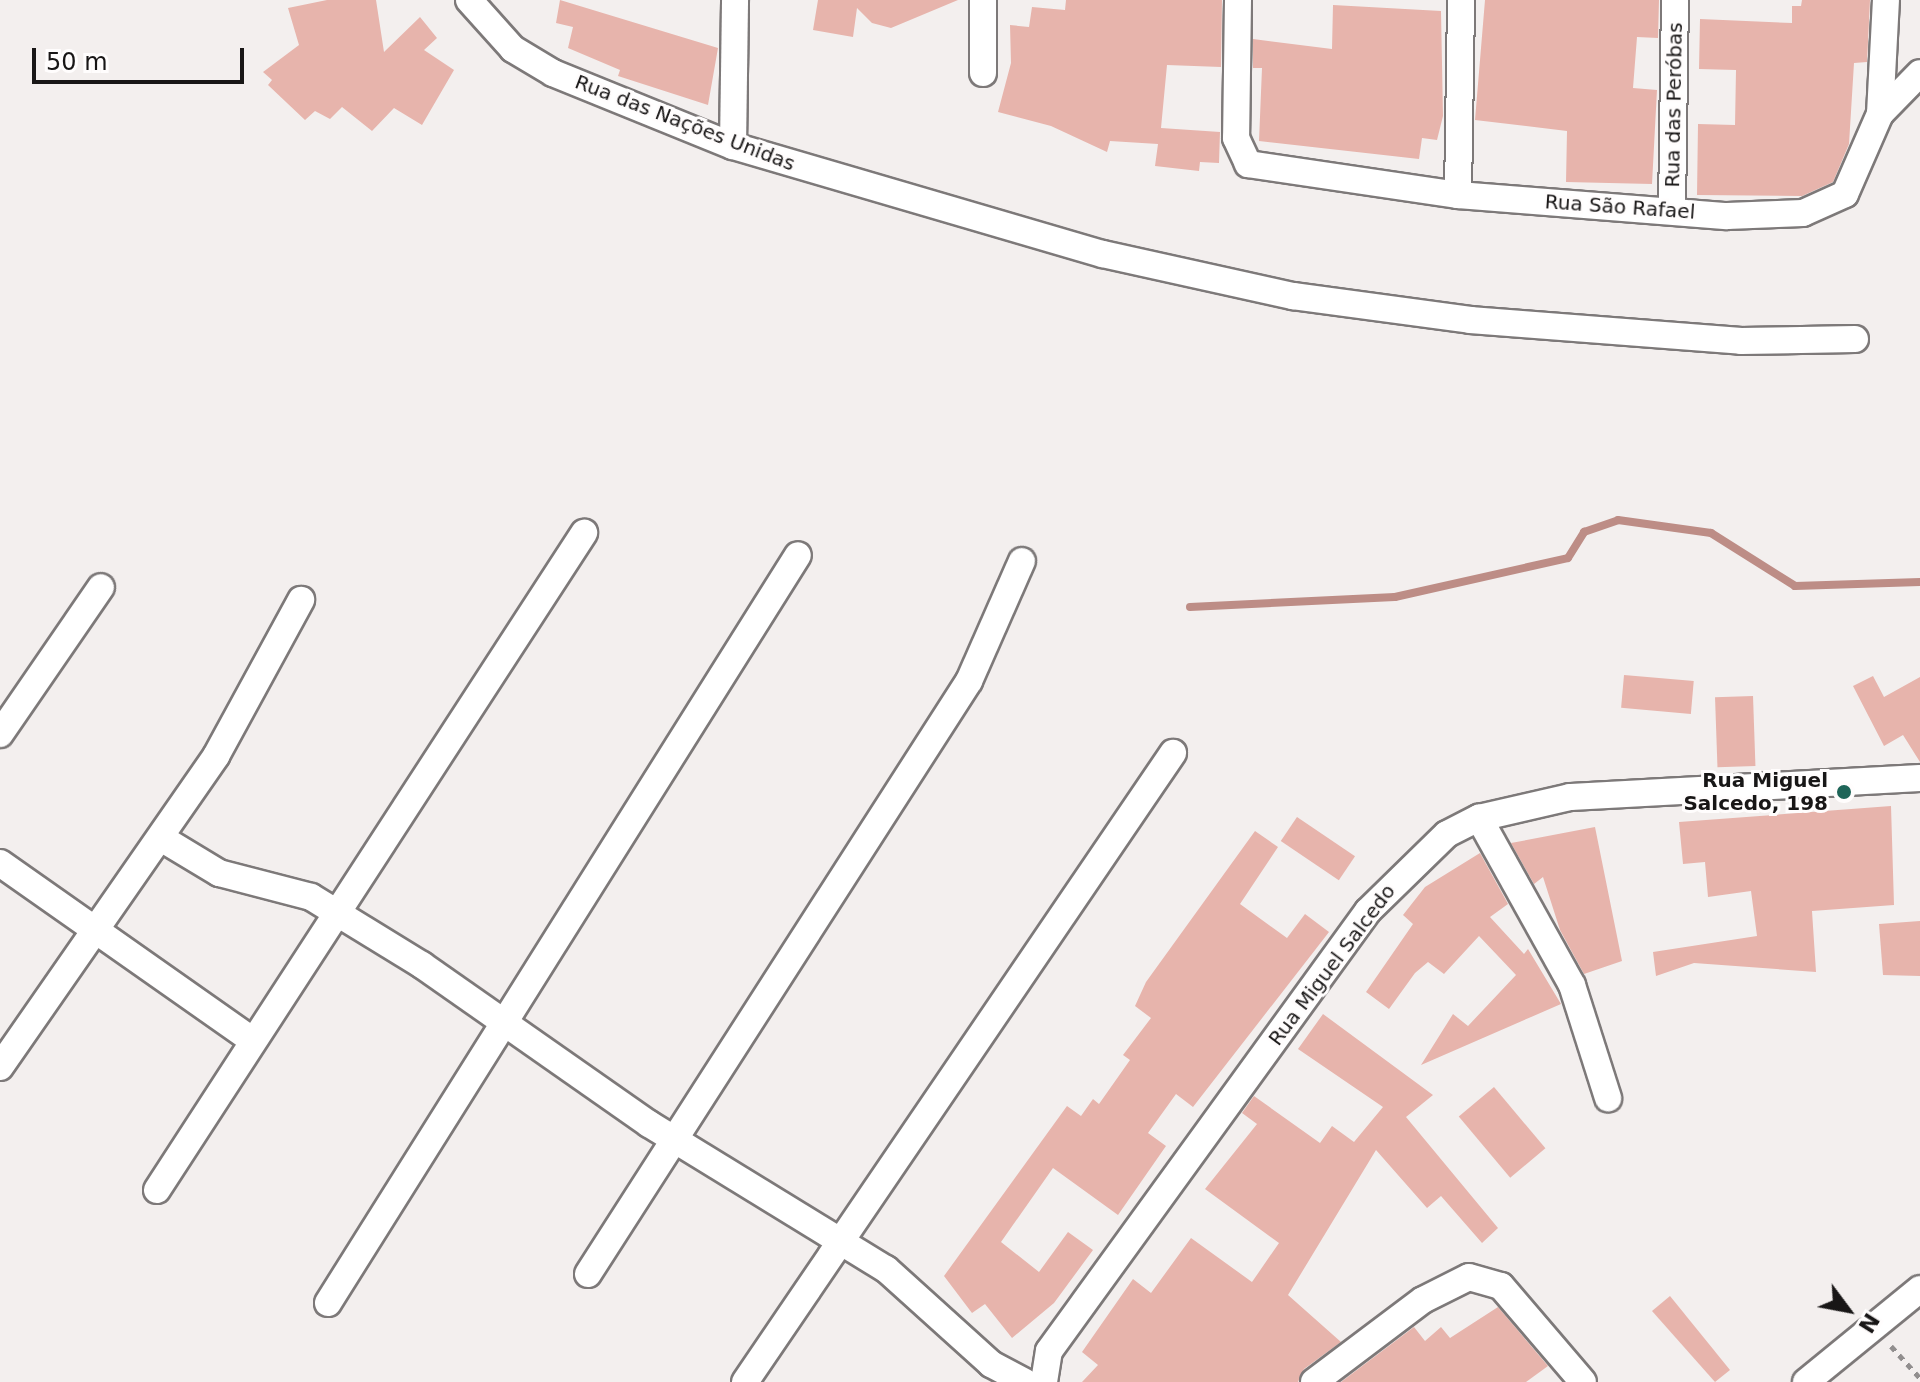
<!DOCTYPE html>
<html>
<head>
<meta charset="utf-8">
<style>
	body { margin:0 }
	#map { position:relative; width:1920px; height:1382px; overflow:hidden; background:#f3efee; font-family:"DejaVu Sans",sans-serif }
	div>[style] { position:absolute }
	.stream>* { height:8px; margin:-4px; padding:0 4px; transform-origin:4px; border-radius:4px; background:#bd8d86 }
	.building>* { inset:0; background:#e7b4ac; transform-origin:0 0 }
	.path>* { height:5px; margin-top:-2.5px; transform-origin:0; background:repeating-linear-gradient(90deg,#918e8e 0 6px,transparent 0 12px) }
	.roads { filter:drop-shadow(2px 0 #7d7979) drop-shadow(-2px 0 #7d7979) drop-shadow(0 2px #7d7979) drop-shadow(0 -2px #7d7979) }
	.minor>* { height:26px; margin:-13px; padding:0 13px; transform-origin:13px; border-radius:13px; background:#fff }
	.dots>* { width:22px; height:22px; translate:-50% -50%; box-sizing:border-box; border:4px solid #fffdfd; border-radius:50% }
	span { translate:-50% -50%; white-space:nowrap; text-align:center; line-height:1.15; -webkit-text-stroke:6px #fffdfd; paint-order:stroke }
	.street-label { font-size:20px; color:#181616 }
	.poi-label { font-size:20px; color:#181616; font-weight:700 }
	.right { translate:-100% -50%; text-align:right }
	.north { position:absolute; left:1808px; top:1270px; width:80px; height:80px; -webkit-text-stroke:6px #fffdfd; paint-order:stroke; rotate:122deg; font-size:22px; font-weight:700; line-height:32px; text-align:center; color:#181616 }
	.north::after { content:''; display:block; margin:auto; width:28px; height:36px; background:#181616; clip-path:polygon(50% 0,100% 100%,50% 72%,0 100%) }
	.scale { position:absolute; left:32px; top:48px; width:212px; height:36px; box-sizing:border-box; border:4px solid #181616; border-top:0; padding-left:10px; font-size:24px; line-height:28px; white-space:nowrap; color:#181616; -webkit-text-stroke:6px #fffdfd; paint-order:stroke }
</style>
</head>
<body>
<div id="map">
	<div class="stream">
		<div style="left:1190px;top:607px;width:205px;rotate:-2.8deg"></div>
		<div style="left:1395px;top:597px;width:177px;rotate:-12.7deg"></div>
		<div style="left:1568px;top:558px;width:31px;rotate:-58deg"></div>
		<div style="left:1584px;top:532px;width:36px;rotate:-19deg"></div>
		<div style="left:1618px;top:520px;width:94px;rotate:8deg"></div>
		<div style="left:1711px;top:533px;width:99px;rotate:32.2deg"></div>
		<div style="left:1795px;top:586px;width:125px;rotate:-1.8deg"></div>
	</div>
	<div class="building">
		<div style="clip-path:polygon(327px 0,376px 0,384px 52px,420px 17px,437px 38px,424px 50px,454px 70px,422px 125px,394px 108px,372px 131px,342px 107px,330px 119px,315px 111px,305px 120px,268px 85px,272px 80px,263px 72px,299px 45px,288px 8px)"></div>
		<div style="clip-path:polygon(560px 0,718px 48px,708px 105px,618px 76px,620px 70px,568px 48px,573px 27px,556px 23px)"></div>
		<div style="clip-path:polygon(818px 0,958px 0,891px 28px,872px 23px,857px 8px,853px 37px,813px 30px)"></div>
		<div style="clip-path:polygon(1066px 0,1222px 0,1221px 67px,1167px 65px,1161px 128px,1220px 132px,1219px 163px,1200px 162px,1199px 171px,1155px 166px,1158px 144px,1110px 141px,1107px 152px,1051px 126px,998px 112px,1011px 63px,1010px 25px,1029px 27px,1032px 7px,1065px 10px)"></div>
		<div style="clip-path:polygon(1485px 0,1659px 0,1658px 38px,1637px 37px,1633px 88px,1657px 90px,1652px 184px,1566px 182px,1567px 131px,1475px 120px)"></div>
		<div style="clip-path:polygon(1802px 0,1870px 0,1867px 62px,1854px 63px,1849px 144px,1833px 182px,1802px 196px,1697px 195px,1698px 124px,1735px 125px,1736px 70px,1699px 69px,1700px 19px,1792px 23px,1792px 6px,1801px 6px)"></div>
		<div style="clip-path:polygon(1333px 5px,1441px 11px,1443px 116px,1437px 140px,1422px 138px,1419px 159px,1259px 141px,1262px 68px,1253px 68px,1253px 39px,1332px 49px)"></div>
		<div style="left:1624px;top:675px;width:70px;height:33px;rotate:5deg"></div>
		<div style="clip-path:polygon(1873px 676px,1884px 697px,1920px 677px,1920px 762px,1903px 735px,1884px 746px,1853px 686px)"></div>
		<div style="left:1753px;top:696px;width:70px;height:38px;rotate:88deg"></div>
		<div style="clip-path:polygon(1891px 806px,1894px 905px,1812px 911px,1816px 972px,1694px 963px,1656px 976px,1653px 952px,1757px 936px,1751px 891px,1708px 897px,1705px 862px,1683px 864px,1679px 822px)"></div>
		<div style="left:1297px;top:817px;width:70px;height:29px;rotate:34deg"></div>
		<div style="clip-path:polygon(1595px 827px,1622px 961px,1584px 974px,1560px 930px,1543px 877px,1534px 884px,1511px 843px)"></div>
		<div style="clip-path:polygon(1255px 831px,1278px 847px,1240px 904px,1287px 938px,1305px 914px,1329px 932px,1193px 1107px,1176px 1094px,1148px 1133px,1166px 1146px,1118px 1215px,1053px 1168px,1001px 1242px,1039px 1272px,1068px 1232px,1093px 1250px,1054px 1303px,1012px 1338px,985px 1304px,972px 1313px,944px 1276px,1067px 1106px,1081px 1116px,1093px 1099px,1099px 1104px,1130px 1060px,1123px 1055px,1151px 1018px,1135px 1006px,1146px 982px)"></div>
		<div style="clip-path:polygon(1480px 853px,1508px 904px,1490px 917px,1524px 954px,1528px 949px,1561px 1004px,1421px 1065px,1453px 1014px,1468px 1026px,1516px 975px,1479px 936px,1444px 974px,1428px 962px,1415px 973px,1389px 1009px,1366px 992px,1413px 924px,1403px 915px,1425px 887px)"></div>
		<div style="clip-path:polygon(1920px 921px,1920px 976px,1883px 975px,1879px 924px)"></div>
		<div style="clip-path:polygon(1323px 1014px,1433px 1095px,1406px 1117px,1498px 1228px,1482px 1243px,1441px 1196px,1427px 1208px,1376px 1150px,1288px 1295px,1341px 1342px,1304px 1369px,1298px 1382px,1082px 1382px,1098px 1365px,1082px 1352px,1133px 1279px,1151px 1293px,1191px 1238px,1252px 1282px,1279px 1243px,1205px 1189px,1257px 1124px,1242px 1113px,1254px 1096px,1320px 1143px,1332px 1126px,1354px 1142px,1383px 1107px,1298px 1049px)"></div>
		<div style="left:1494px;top:1087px;width:80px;height:46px;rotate:50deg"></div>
		<div style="clip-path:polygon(1670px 1296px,1730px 1370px,1715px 1382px,1652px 1311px)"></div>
		<div style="clip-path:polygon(1498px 1307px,1548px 1366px,1526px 1382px,1341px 1382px,1414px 1327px,1425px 1341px,1441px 1327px,1450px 1338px)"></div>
	</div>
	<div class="path">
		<div style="left:1891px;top:1346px;width:43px;rotate:47.8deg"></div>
	</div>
	<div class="roads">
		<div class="minor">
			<div style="left:469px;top:0;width:66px;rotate:48.1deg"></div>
			<div style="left:513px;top:49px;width:47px;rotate:31deg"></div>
			<div style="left:553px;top:73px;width:194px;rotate:22.1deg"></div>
			<div style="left:733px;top:146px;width:385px;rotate:16.3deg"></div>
			<div style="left:1103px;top:254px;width:195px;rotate:12.5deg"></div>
			<div style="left:1293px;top:296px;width:179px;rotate:7.7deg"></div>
			<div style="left:1470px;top:320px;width:272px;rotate:4.4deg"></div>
			<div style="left:1741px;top:341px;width:114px;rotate:-1deg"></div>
			<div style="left:1238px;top:0;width:138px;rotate:90.8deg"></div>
			<div style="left:1236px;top:138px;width:29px;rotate:65deg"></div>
			<div style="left:1248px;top:164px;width:212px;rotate:8.4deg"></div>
			<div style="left:1458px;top:195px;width:270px;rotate:4.5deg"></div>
			<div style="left:1727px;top:216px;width:76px;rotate:-2.3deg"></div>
			<div style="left:1803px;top:213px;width:46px;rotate:-24.3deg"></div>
			<div style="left:1845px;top:194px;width:87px;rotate:-66.4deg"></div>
			<div style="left:1880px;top:114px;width:57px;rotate:-45.7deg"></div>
			<div style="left:983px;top:73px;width:73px;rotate:-90deg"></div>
			<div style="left:1880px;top:114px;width:114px;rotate:-87deg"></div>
			<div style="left:733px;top:146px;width:146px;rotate:-89.2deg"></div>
			<div style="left:1458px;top:195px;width:195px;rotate:-89.1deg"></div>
			<div style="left:1672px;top:211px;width:211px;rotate:-89.2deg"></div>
			<div style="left:0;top:734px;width:178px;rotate:-55.5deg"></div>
			<div style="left:1479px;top:818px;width:191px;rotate:60.9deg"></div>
			<div style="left:1572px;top:985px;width:119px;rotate:72.3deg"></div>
			<div style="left:161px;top:838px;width:68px;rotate:31.1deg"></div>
			<div style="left:219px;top:873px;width:95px;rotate:14.6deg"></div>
			<div style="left:311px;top:897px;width:130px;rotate:31.5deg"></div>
			<div style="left:422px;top:965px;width:277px;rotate:35deg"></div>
			<div style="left:649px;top:1124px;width:278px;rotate:31.5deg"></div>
			<div style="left:886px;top:1269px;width:142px;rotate:42.1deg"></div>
			<div style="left:991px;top:1364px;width:38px;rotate:28deg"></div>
			<div style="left:0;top:863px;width:309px;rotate:35.1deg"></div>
			<div style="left:0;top:1067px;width:379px;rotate:-55.2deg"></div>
			<div style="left:216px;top:756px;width:178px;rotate:-61.4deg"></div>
			<div style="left:157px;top:1190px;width:784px;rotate:-56.98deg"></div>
			<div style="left:588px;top:1274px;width:705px;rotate:-57.28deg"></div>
			<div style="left:969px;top:681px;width:131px;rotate:-66.2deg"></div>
			<div style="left:328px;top:1303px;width:883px;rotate:-57.86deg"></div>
			<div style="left:745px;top:1382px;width:761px;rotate:-55.77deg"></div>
			<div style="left:1044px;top:1382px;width:31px;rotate:-81deg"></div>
			<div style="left:1049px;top:1351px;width:543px;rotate:-54.06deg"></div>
			<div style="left:1368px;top:911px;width:110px;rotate:-44.3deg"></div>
			<div style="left:1447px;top:834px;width:36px;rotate:-27deg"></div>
			<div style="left:1479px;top:818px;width:93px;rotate:-13deg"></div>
			<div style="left:1570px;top:797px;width:351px;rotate:-3.1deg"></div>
			<div style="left:1314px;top:1382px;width:136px;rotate:-37deg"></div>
			<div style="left:1423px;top:1300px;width:51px;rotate:-26.6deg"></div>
			<div style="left:1469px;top:1277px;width:33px;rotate:16deg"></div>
			<div style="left:1501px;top:1286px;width:126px;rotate:49.5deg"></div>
			<div style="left:1806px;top:1382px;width:147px;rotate:-39.2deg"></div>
		</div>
	</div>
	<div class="dots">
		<div style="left:1844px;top:792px;background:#1e6558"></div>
	</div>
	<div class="street-label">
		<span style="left:1674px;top:105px;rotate:-89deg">Rua das Peróbas</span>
		<span style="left:685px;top:123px;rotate:21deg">Rua das Nações Unidas</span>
		<span style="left:1620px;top:207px;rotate:4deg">Rua São Rafael</span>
		<span style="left:1332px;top:965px;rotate:-53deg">Rua Miguel Salcedo</span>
	</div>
	<div class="poi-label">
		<span class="right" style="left:1828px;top:792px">Rua Miguel<br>Salcedo, 198</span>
	</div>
	<div class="north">N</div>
	<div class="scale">50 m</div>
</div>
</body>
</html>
